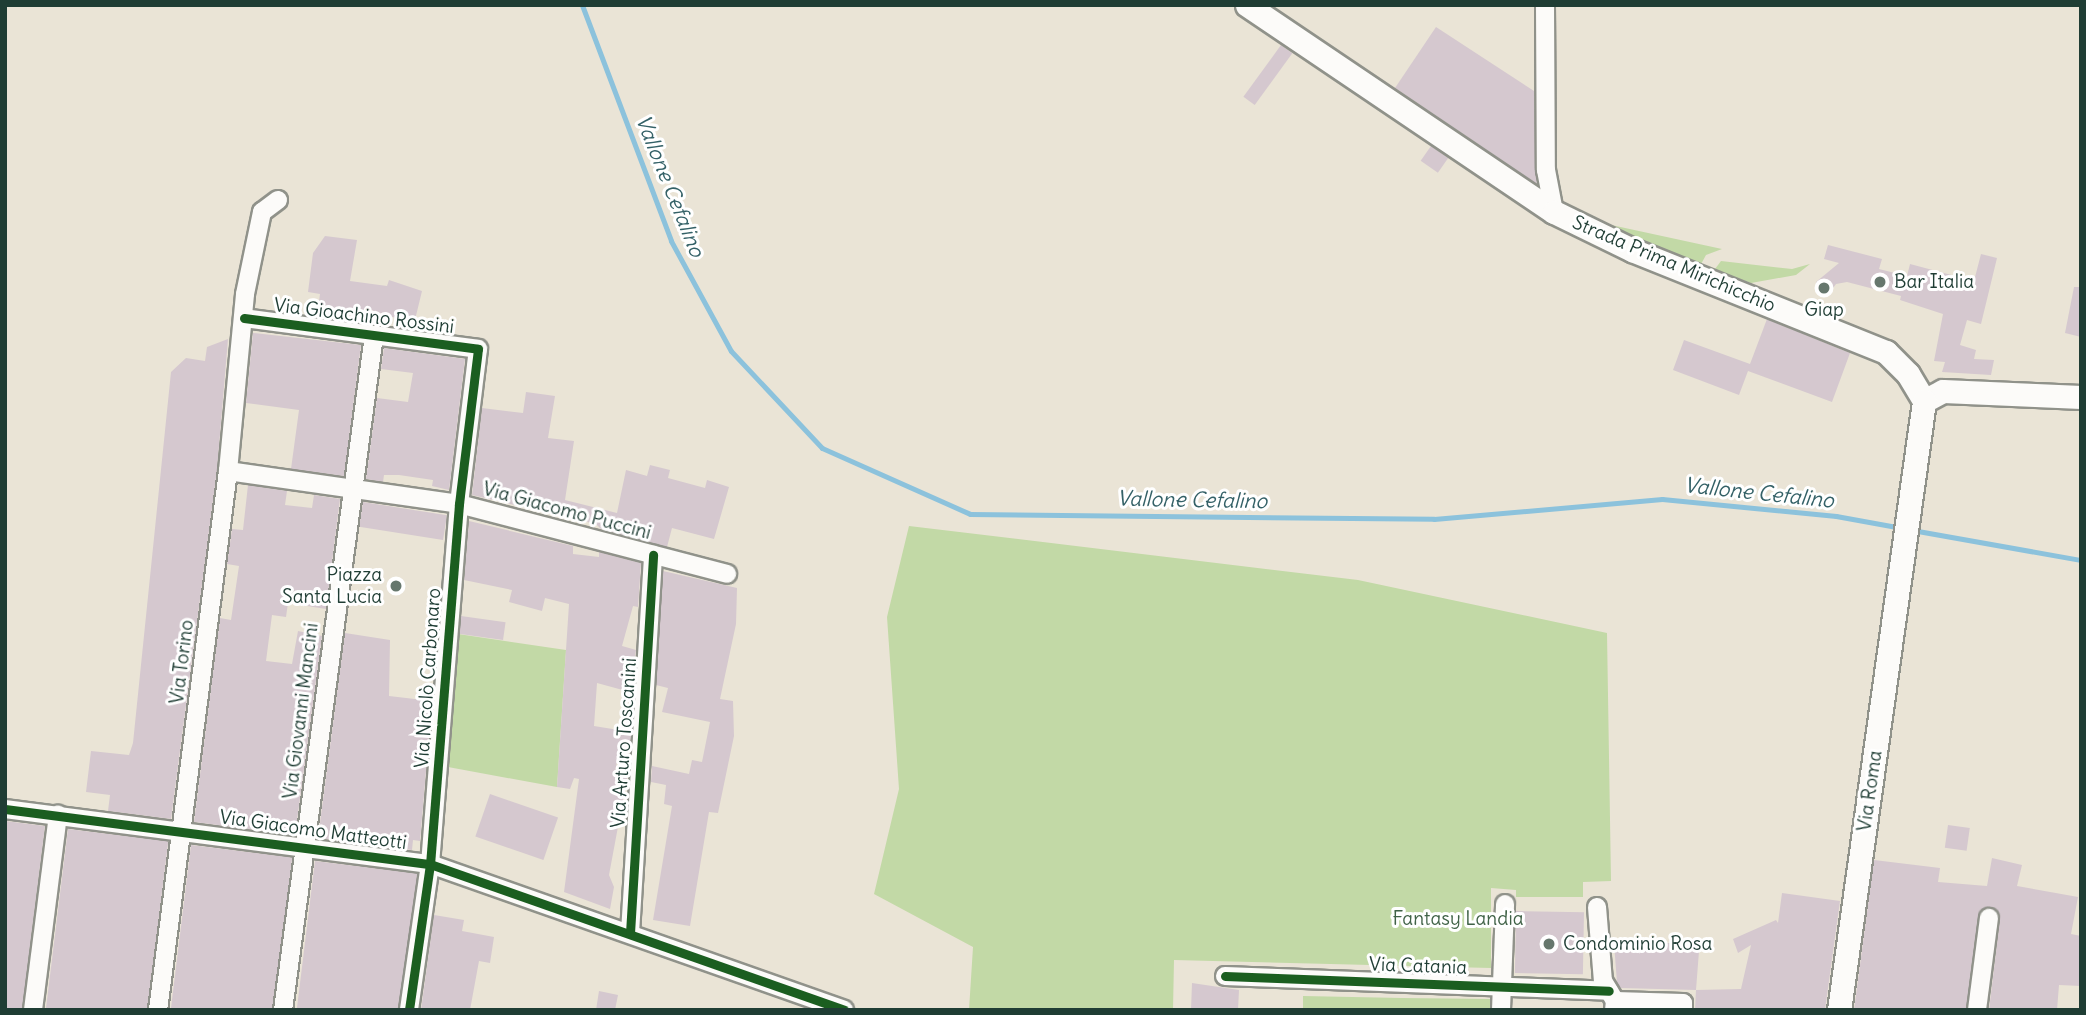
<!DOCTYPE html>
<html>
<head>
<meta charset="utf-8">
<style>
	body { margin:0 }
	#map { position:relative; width:2086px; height:1015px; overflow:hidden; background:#eae4d6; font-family:Delius,sans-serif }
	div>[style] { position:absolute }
	.green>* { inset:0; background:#c2d9a6 }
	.stream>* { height:5px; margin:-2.5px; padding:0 2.5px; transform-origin:2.5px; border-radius:2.5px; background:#8cc2dc }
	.building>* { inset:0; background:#d5c8cf; transform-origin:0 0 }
	.roads { filter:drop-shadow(2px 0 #90928a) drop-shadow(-2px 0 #90928a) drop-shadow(0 2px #90928a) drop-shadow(0 -2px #90928a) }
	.minor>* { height:18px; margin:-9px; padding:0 9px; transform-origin:9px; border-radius:9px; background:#fcfbf9 }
	.major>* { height:23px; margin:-11.5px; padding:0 11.5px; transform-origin:11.5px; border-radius:11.5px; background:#fcfbf9 }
	.cycleway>* { height:9px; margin:-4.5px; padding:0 4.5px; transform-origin:4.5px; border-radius:4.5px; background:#1b5e20 }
	.dots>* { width:19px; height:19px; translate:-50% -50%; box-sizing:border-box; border:4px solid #fff; border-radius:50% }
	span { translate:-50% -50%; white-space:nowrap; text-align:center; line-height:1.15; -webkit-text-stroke:6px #fff; paint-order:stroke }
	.street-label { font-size:19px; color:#1f3d34 }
	.poi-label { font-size:19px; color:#1f3d34 }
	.left { translate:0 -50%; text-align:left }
	.right { translate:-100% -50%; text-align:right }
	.park-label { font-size:19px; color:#406247 }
	.water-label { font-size:21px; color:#346167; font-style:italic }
	.frame { position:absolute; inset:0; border:7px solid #1f3d34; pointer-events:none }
</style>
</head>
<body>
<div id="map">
	<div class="green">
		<div style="clip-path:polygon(1602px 223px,1722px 249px,1706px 255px,1700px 266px,1614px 232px)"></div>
		<div style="clip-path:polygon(1721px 261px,1792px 269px,1810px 264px,1796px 275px,1751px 283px,1722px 273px,1715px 269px)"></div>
		<div style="clip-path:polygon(909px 526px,1358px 580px,1607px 633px,1611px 881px,1583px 882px,1583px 897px,1516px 897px,1516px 890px,1491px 888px,1491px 968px,1174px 960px,1173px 1010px,969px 1010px,973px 947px,874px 894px,899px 789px,887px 617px)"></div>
		<div style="clip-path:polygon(458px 634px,566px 650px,557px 787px,448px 767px)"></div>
		<div style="clip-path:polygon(1303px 996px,1402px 998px,1491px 999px,1491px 1010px,1303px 1010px)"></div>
	</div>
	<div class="stream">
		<div style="left:582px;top:5px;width:252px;rotate:69.3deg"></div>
		<div style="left:671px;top:241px;width:125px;rotate:61.4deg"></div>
		<div style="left:731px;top:351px;width:133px;rotate:46.8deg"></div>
		<div style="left:822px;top:448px;width:162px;rotate:24deg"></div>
		<div style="left:970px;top:514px;width:464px;rotate:0.6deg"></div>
		<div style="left:1434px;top:519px;width:229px;rotate:-5deg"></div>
		<div style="left:1662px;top:499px;width:175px;rotate:5.6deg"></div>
		<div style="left:1836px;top:516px;width:67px;rotate:10.3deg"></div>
		<div style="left:1912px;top:530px;width:172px;rotate:10.1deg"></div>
	</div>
	<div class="building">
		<div style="clip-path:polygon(1436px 27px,1534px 91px,1537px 184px,1395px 88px)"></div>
		<div style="left:1281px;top:45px;width:14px;height:64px;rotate:36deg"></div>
		<div style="left:1431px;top:146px;width:21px;height:18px;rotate:35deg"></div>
		<div style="clip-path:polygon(325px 236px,357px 240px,350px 281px,387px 286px,389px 280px,422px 291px,414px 324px,365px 308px,365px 315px,346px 312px,346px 320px,317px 316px,320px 294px,308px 292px,313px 253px)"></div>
		<div style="clip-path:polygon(1828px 245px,1882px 259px,1879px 269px,1907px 276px,1910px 264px,1974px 281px,1981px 254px,1997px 258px,1981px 324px,1967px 320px,1960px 345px,1976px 350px,1974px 359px,1994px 360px,1991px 375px,1942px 372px,1945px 362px,1934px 361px,1943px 314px,1900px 300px,1901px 296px,1847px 282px,1836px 284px,1828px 295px,1819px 293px,1816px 282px,1839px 263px,1824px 259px)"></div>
		<div style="clip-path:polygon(2074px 287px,2081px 287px,2081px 337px,2065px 333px)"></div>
		<div style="clip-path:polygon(1767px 319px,1850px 353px,1832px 402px,1748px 371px,1739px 395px,1673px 370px,1684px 340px,1750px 364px)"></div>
		<div style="clip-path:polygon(253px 333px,361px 345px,344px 476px,291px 469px,299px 410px,246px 403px)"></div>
		<div style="clip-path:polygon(228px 339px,217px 470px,171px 819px,108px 811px,110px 795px,86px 792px,91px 751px,129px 755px,133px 743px,171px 372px,186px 358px,205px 361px,207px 347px)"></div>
		<div style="clip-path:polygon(384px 348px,465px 359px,449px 490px,432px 486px,433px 480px,399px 475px,384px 475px,383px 482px,366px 479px,377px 398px,408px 402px,413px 373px,381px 369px)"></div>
		<div style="clip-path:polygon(526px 392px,555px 396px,548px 438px,574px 441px,565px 500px,617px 513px,626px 470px,647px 476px,650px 465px,670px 470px,668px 478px,705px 488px,707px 480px,729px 487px,714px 539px,672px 528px,667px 547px,601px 529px,596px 524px,472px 495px,482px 408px,523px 413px)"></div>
		<div style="clip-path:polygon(248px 485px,287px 491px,285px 505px,312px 508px,314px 495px,340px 499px,326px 609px,288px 603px,286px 617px,272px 615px,266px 661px,292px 664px,298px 631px,322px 636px,295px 835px,194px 822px,220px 618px,231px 620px,239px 566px,227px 564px,232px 529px,243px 530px)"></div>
		<div style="left:363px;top:502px;width:85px;height:25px;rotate:9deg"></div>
		<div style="clip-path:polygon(469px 521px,573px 546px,573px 554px,599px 557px,599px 552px,641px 563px,638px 607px,633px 606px,622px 646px,636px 650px,630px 692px,597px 683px,594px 726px,631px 732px,630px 747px,620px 746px,615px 772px,628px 773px,609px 875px,614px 887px,610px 909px,564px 892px,579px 779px,574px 778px,570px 789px,557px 787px,569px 604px,545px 598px,542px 611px,509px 602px,512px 590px,464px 580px)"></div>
		<div style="clip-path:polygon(663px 571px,737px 588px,736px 624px,720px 699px,733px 701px,734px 736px,718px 813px,709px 812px,690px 926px,653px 920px,672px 806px,664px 804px,666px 785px,651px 782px,652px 766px,689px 774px,692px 760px,702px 762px,710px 722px,662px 712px,668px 688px,656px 685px)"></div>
		<div style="left:461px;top:616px;width:45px;height:18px;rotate:8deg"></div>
		<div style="clip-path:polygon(345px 633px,390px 640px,389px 696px,432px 701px,420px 841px,413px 840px,412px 850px,318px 838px)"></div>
		<div style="left:490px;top:794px;width:72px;height:45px;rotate:19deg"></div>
		<div style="clip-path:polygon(5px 821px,45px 826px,22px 1010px,5px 1010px)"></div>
		<div style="left:1948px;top:825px;width:22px;height:23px;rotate:8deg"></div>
		<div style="left:68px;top:829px;width:101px;height:182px;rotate:7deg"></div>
		<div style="left:191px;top:845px;width:102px;height:166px;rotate:7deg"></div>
		<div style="clip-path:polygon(1992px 858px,2022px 865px,2017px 886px,2078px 897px,2071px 934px,2081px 936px,2081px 986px,2059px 985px,2057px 1010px,1989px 1010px,2000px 919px,1990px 907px,1978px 917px,1966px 1010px,1854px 1010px,1874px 860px,1940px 868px,1938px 882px,1987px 886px)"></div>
		<div style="left:315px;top:861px;width:103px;height:150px;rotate:7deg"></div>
		<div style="clip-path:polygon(1782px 893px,1840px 901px,1825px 1010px,1695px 1010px,1696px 990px,1621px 988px,1617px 983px,1614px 943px,1681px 943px,1681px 951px,1699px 951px,1696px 990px,1741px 989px,1751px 945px,1738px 953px,1733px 939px,1776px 920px,1778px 923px)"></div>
		<div style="left:1516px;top:911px;width:68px;height:62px;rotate:1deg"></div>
		<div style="clip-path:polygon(434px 915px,464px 920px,462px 931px,494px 937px,490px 963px,479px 961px,470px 1010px,421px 1010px)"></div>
		<div style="clip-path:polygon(1192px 983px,1239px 990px,1238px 1010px,1191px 1010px)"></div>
		<div style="clip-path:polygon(599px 991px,618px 995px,615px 1010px,596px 1010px)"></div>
	</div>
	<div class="roads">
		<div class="minor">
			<div style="left:1545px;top:5px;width:165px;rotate:89.7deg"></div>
			<div style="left:1546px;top:170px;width:43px;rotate:79.2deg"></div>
			<div style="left:244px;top:318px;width:236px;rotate:7.5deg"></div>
			<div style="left:478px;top:349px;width:156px;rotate:97deg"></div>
			<div style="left:459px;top:504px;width:361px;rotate:94.6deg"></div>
			<div style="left:430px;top:864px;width:148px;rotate:98.2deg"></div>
			<div style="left:228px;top:471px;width:233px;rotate:8.1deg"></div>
			<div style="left:459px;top:504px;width:277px;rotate:14.6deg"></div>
			<div style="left:5px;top:809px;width:429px;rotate:7.4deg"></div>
			<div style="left:430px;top:864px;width:439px;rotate:19.4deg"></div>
			<div style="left:1597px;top:907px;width:74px;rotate:85.4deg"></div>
			<div style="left:1603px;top:981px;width:23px;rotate:59deg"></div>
			<div style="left:1615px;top:1001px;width:9px;rotate:96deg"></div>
			<div style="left:630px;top:933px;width:379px;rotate:-86.5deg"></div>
			<div style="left:1225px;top:976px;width:384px;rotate:2.2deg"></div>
			<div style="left:1615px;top:1001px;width:68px;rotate:1.7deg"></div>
			<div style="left:1683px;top:1003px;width:7px;rotate:90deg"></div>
			<div style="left:33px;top:1010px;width:197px;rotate:-82.7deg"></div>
			<div style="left:158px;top:1010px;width:544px;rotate:-82.6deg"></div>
			<div style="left:228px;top:471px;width:178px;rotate:-84.5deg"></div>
			<div style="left:245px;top:294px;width:84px;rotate:-78.3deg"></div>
			<div style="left:262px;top:212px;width:20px;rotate:-37deg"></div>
			<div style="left:283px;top:1010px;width:681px;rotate:-82.32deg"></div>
			<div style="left:1501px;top:1010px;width:106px;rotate:-87.8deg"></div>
			<div style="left:1977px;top:1010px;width:93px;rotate:-82.6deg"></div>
		</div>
		<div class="major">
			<div style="left:1247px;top:5px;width:370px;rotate:34deg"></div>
			<div style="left:1554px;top:212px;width:87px;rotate:26deg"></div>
			<div style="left:1632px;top:250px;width:274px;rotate:21.9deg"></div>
			<div style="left:1886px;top:352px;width:31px;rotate:45deg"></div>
			<div style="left:1908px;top:374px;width:31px;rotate:59deg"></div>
			<div style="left:1924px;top:401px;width:21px;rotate:-28deg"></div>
			<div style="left:1943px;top:391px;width:138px;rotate:2.5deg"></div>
			<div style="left:1839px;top:1010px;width:615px;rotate:-82.05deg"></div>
		</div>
	</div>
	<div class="cycleway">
		<div style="left:244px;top:318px;width:236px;rotate:7.5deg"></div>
		<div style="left:478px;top:349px;width:156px;rotate:97deg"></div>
		<div style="left:459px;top:504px;width:361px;rotate:94.6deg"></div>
		<div style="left:430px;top:864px;width:148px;rotate:98.2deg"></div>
		<div style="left:5px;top:809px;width:429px;rotate:7.4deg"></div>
		<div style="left:430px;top:864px;width:439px;rotate:19.4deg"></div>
		<div style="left:630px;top:933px;width:379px;rotate:-86.5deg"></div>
		<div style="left:1225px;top:976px;width:384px;rotate:2.2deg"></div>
	</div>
	<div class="dots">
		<div style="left:1880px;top:282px;background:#66776d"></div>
		<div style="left:1824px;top:288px;background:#66776d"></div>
		<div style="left:396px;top:586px;background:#66776d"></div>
		<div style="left:1549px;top:944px;background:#66776d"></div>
	</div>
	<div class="street-label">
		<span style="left:1674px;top:264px;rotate:23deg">Strada Prima Mirichicchio</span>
		<span style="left:364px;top:316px;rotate:7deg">Via Gioachino Rossini</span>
		<span style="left:567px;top:511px;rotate:15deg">Via Giacomo Puccini</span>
		<span style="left:182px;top:662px;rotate:-83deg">Via Torino</span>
		<span style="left:428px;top:678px;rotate:-86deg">Via Nicolò Carbonaro</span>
		<span style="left:301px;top:711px;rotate:-83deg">Via Giovanni Mancini</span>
		<span style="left:624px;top:743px;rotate:-86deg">Via Arturo Toscanini</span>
		<span style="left:1870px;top:791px;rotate:-82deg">Via Roma</span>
		<span style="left:313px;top:830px;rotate:8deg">Via Giacomo Matteotti</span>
		<span style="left:1418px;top:966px;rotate:2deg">Via Catania</span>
	</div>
	<div class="poi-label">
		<span class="left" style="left:1894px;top:282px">Bar Italia</span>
		<span style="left:1824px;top:310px">Giap</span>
		<span class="right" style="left:382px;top:586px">Piazza<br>Santa Lucia</span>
		<span class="left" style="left:1563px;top:944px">Condominio Rosa</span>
	</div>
	<div class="park-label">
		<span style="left:1458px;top:919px">Fantasy Landia</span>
	</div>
	<div class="water-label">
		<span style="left:670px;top:186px;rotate:68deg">Vallone Cefalino</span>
		<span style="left:1759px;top:493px;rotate:6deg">Vallone Cefalino</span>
		<span style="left:1192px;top:500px;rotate:1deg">Vallone Cefalino</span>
	</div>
	<div class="frame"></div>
</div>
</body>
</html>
